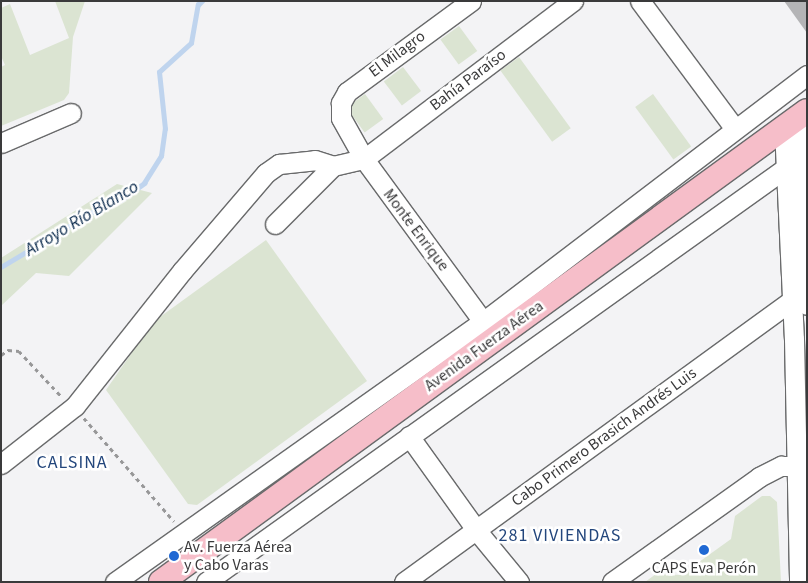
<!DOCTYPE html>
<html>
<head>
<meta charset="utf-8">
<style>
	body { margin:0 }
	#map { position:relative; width:808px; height:583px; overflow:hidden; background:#f3f3f5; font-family:"Source Sans 3",sans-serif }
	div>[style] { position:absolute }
	.green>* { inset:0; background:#dbe4d2; transform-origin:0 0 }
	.stream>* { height:4.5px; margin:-2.25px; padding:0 2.25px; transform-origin:2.25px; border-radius:2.25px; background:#bfd4ee }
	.building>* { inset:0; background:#b4b4b6 }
	.path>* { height:2.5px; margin-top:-1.25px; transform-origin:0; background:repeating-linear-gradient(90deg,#979798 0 4px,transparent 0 8px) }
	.roads { filter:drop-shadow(1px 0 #696a6b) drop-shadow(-1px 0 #696a6b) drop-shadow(0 1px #696a6b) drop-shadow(0 -1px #696a6b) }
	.minor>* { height:19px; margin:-9.5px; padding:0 9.5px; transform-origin:9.5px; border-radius:9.5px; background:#fff }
	.major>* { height:24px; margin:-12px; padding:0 12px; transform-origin:12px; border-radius:12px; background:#f6bec9 }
	.dots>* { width:14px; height:14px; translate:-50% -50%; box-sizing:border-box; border:2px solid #fff; border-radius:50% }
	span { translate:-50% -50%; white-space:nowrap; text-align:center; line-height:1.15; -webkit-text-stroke:5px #fff; paint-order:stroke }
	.street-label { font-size:16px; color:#3a3a3b }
	.poi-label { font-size:16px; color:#3a3a3b }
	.left { translate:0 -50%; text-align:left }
	.water-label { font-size:18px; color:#0c2b4d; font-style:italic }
	.neighbourhood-label { font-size:18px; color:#23467c; letter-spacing:1px }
	.frame { position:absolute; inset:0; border:2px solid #3a3a3b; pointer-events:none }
</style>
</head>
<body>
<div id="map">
	<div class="green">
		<div style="clip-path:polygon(55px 1px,85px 1px,73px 37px,69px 93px,64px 100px,1px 126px,1px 67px,5px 65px,1px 56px,1px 8px,10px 4px,30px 55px,69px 38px)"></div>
		<div style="left:459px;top:26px;width:31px;height:23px;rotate:54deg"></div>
		<div style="left:519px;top:57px;width:88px;height:23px;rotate:54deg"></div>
		<div style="left:403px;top:67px;width:30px;height:24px;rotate:53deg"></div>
		<div style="left:365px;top:94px;width:31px;height:23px;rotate:54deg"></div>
		<div style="left:653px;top:94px;width:65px;height:22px;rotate:54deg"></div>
		<div style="clip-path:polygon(117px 184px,152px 193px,69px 276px,36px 273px,1px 306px,1px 258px)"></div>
		<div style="clip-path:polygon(266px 240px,367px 381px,197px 505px,188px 504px,106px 390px,153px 322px)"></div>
		<div style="clip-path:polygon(762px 496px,770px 496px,777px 502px,781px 582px,645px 582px,656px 574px,681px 575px,731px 539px,735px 516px)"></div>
	</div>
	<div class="stream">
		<div style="left:1px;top:267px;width:114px;rotate:-31deg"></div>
		<div style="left:99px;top:208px;width:23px;rotate:-20deg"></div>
		<div style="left:121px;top:200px;width:29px;rotate:-36deg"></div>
		<div style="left:144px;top:183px;width:32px;rotate:-58deg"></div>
		<div style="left:161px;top:156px;width:27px;rotate:-82deg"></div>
		<div style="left:165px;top:129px;width:57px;rotate:-96deg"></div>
		<div style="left:159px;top:72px;width:43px;rotate:-42.2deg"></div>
		<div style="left:191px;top:43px;width:39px;rotate:-80deg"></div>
		<div style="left:198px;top:5px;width:6px;rotate:-45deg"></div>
	</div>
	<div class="building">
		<div style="clip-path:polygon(784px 1px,807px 1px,807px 33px)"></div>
	</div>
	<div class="path">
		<div style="left:1px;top:355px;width:9px;rotate:-36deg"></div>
		<div style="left:8px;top:350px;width:11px;rotate:5deg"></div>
		<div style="left:19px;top:351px;width:63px;rotate:46.9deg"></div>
		<div style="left:84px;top:418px;width:137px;rotate:48.9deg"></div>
	</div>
	<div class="roads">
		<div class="minor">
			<div style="left:471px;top:1px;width:154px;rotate:143.7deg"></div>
			<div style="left:347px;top:92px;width:13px;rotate:119deg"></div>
			<div style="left:341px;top:103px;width:15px;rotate:90deg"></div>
			<div style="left:341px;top:118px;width:47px;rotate:60.7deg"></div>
			<div style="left:364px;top:159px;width:213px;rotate:53.8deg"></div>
			<div style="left:640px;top:1px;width:159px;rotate:53.4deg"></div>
			<div style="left:800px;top:116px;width:189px;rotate:87.9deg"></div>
			<div style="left:784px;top:128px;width:211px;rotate:87.3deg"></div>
			<div style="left:794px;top:339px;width:243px;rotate:88.8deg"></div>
			<div style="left:1px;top:143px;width:76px;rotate:-23.2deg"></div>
			<div style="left:275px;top:224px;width:82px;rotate:-45deg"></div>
			<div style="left:409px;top:436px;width:117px;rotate:54.4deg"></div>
			<div style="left:477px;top:531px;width:66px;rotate:50.5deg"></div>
			<div style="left:1px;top:464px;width:94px;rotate:-38.1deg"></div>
			<div style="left:75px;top:406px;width:172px;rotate:-51.6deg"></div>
			<div style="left:182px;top:271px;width:129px;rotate:-49.4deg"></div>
			<div style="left:266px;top:173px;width:16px;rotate:-35deg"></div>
			<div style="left:279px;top:164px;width:36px;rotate:-6deg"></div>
			<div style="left:315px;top:160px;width:19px;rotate:18deg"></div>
			<div style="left:333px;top:166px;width:32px;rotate:-13deg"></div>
			<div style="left:364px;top:159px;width:262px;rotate:-37.1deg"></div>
			<div style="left:115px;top:582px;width:452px;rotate:-35.3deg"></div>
			<div style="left:484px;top:321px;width:406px;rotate:-37.3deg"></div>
			<div style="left:206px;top:582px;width:714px;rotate:-35.54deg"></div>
			<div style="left:404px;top:582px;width:480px;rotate:-36deg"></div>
			<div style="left:792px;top:300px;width:15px;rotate:-4deg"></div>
			<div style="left:612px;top:582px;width:181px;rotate:-35.5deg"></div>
			<div style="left:759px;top:477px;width:25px;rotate:-27deg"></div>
			<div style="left:781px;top:466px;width:26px"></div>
		</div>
		<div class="major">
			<div style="left:161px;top:582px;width:799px;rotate:-36.1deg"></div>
		</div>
	</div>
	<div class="dots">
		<div style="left:704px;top:550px;background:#1f68d3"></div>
		<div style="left:174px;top:556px;background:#1f68d3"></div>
	</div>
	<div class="street-label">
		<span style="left:397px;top:54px;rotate:-37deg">El Milagro</span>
		<span style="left:468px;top:80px;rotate:-37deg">Bahía Paraíso</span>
		<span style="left:416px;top:230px;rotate:53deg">Monte Enrique</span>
		<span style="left:484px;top:346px;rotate:-36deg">Avenida Fuerza Aérea</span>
		<span style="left:604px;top:437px;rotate:-36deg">Cabo Primero Brasich Andrés Luis</span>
	</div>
	<div class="poi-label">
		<span class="left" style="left:184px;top:556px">Av. Fuerza Aérea<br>y Cabo Varas</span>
		<span style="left:704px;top:568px">CAPS Eva Perón</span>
	</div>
	<div class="water-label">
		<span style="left:82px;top:219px;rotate:-31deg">Arroyo Río Blanco</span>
	</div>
	<div class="neighbourhood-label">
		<span style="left:72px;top:463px">CALSINA</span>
		<span style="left:560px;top:536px">281 VIVIENDAS</span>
	</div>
	<div class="frame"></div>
</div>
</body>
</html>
